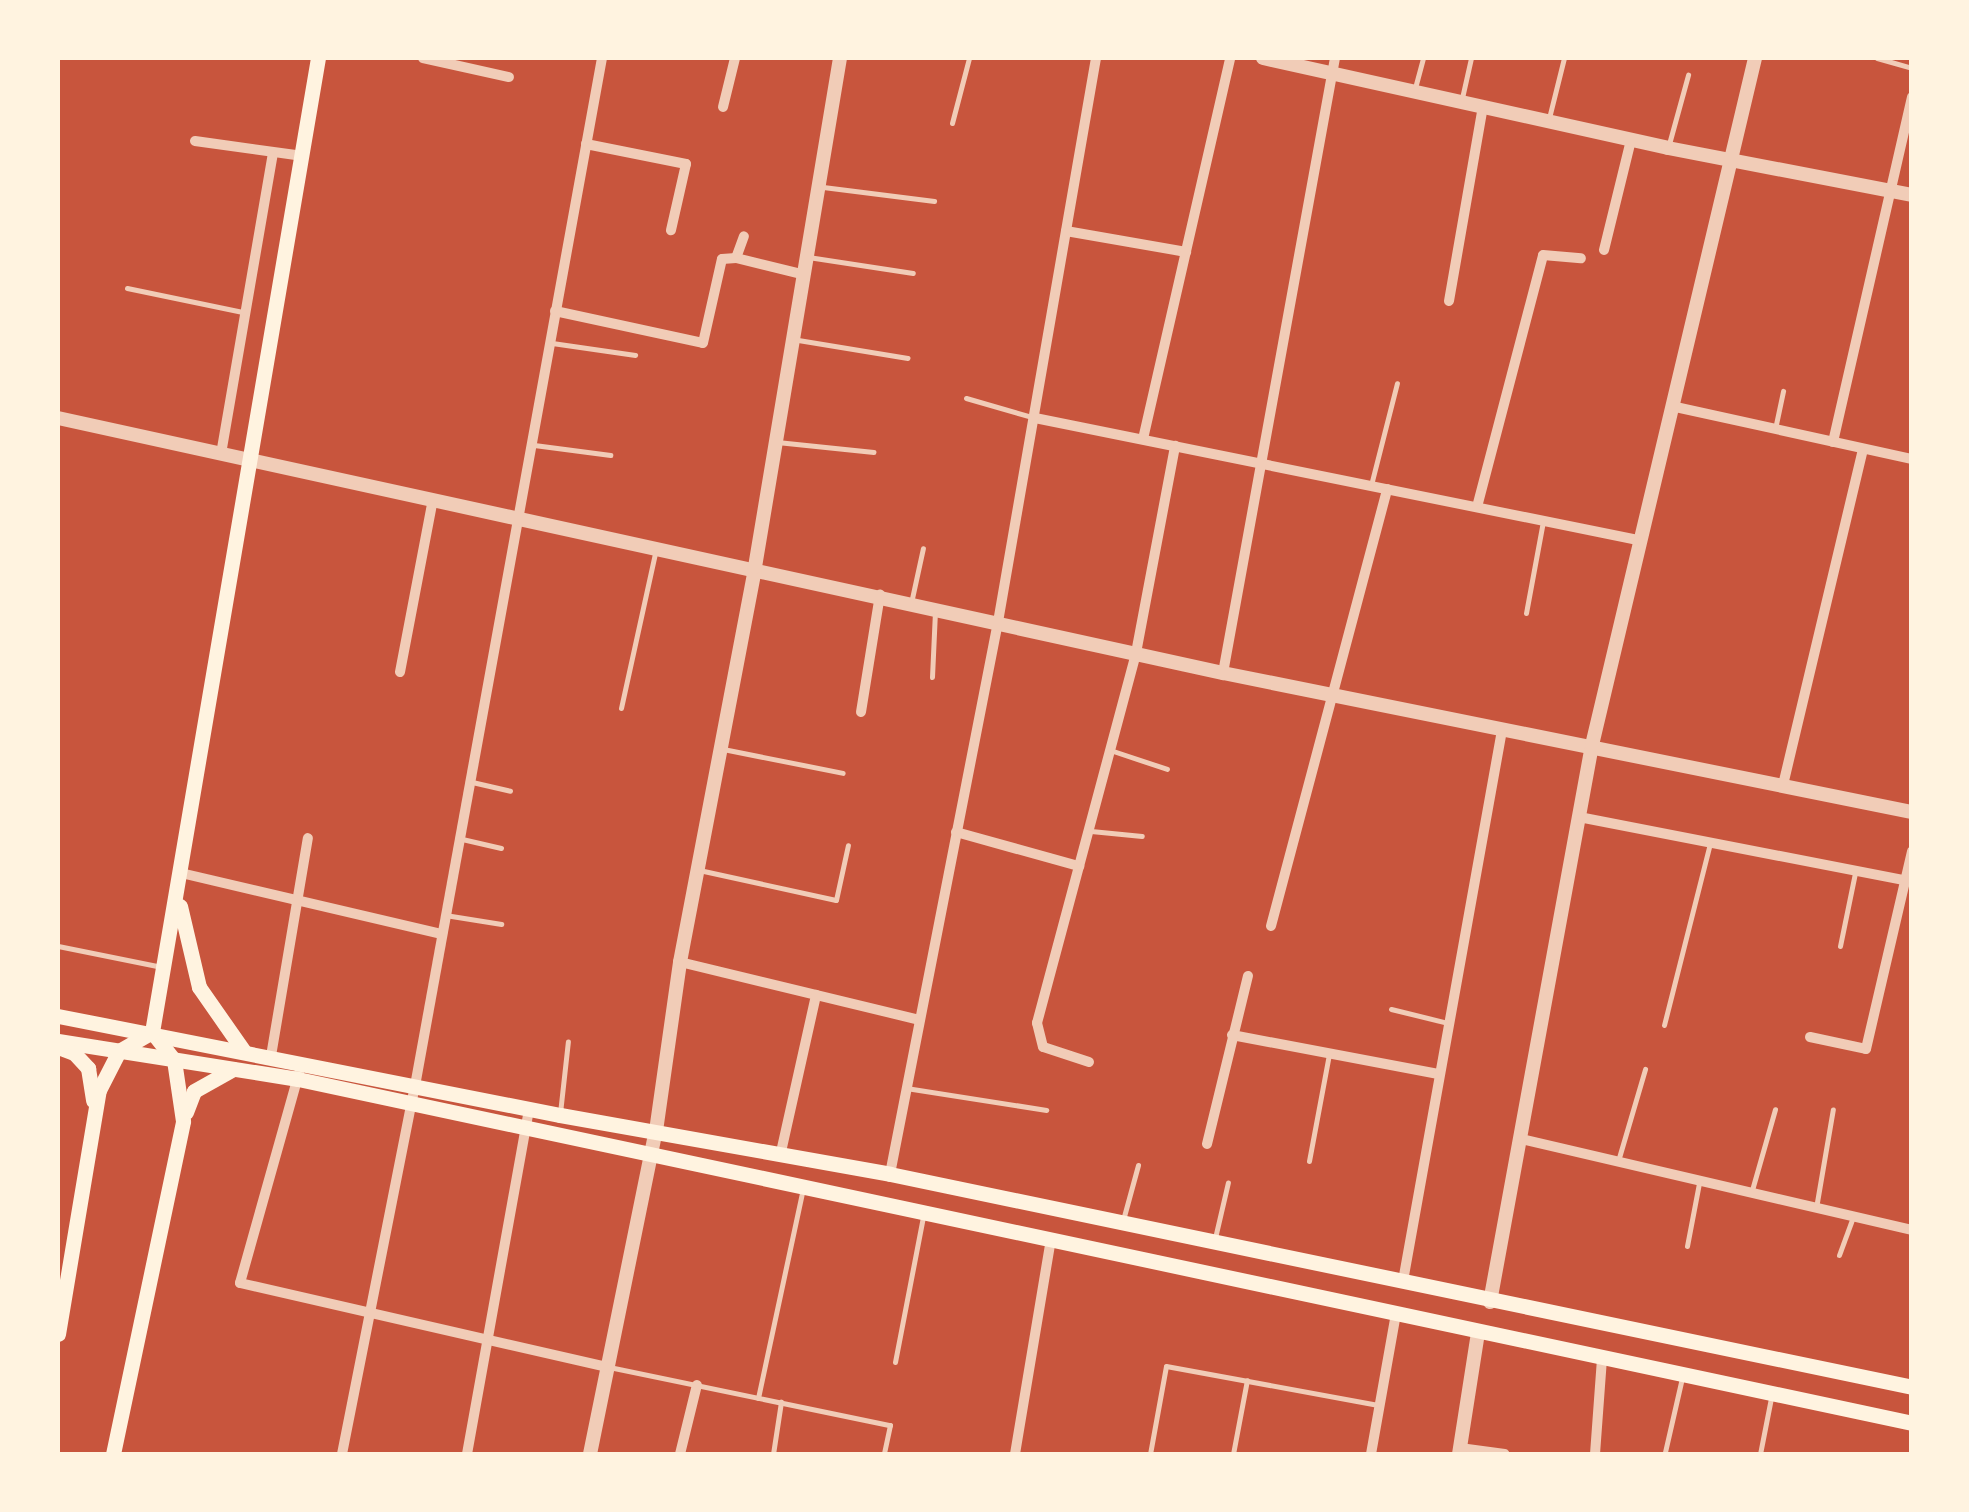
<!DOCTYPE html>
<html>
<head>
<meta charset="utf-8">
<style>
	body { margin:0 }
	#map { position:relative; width:1969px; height:1512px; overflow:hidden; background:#c8553d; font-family:"PT Sans Narrow",sans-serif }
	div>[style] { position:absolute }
	.service>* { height:5px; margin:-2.5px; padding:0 2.5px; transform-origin:2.5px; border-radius:2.5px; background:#f1ccb7 }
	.minor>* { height:10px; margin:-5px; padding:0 5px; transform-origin:5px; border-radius:5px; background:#f1ccb7 }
	.tertiary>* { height:14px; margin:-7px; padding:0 7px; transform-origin:7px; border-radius:7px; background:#f1ccb7 }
	.secondary>* { height:15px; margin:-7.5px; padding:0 7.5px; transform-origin:7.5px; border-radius:7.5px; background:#fff3e0 }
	span { translate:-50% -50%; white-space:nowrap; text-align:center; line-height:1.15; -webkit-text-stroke:8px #fff3e0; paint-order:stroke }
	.frame { position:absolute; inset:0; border:60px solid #fff3e0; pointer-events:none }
</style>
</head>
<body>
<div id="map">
	<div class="service">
		<div style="left:1877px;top:58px;width:36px;rotate:16deg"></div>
		<div style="left:1415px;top:88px;width:31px;rotate:-75deg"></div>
		<div style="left:1462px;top:98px;width:41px;rotate:-77.3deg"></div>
		<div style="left:1549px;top:118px;width:62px;rotate:-76deg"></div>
		<div style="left:952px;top:123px;width:67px;rotate:-75.3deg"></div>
		<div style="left:1669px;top:144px;width:72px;rotate:-74.6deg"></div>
		<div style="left:823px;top:187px;width:112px;rotate:7.2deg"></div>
		<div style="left:808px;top:257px;width:106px;rotate:8.7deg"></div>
		<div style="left:127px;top:288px;width:118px;rotate:11.7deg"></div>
		<div style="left:798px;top:340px;width:111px;rotate:9.3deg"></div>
		<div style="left:552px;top:343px;width:84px;rotate:8.2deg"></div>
		<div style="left:966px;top:398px;width:69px;rotate:16.1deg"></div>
		<div style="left:1775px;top:429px;width:39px;rotate:-78deg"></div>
		<div style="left:777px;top:442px;width:97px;rotate:5.9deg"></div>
		<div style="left:534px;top:445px;width:77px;rotate:7.5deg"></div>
		<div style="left:1371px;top:485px;width:105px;rotate:-75.7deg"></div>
		<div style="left:911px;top:603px;width:56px;rotate:-77.7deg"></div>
		<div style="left:1526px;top:613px;width:94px;rotate:-79.5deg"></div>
		<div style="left:932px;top:677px;width:66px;rotate:-87.4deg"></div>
		<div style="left:621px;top:708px;width:163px;rotate:-77.6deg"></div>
		<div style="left:723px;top:749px;width:122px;rotate:11.3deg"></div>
		<div style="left:1110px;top:750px;width:60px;rotate:18.4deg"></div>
		<div style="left:472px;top:782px;width:39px;rotate:13deg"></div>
		<div style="left:1091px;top:831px;width:51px;rotate:5.6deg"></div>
		<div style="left:462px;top:839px;width:40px;rotate:13deg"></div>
		<div style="left:699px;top:870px;width:140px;rotate:12.4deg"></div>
		<div style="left:836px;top:900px;width:56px;rotate:-77.7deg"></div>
		<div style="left:445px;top:915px;width:57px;rotate:9.1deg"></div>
		<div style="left:58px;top:946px;width:106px;rotate:11.4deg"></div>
		<div style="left:1840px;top:946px;width:75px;rotate:-78.4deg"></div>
		<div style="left:1391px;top:1009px;width:59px;rotate:13.8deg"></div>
		<div style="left:1664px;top:1025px;width:188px;rotate:-75.8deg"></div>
		<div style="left:906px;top:1088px;width:142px;rotate:8.9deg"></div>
		<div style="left:560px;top:1113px;width:72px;rotate:-83.7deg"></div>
		<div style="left:1309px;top:1161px;width:109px;rotate:-79.4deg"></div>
		<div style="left:1618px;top:1161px;width:96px;rotate:-73.6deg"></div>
		<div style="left:1752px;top:1190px;width:84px;rotate:-74.1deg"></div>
		<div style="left:1816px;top:1208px;width:100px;rotate:-80.3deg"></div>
		<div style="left:1123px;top:1220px;width:57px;rotate:-74.7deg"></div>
		<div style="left:1215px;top:1238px;width:57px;rotate:-76.9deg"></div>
		<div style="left:1687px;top:1246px;width:64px;rotate:-79.2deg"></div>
		<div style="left:1839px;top:1255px;width:40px;rotate:-69.8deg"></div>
		<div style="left:895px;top:1362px;width:148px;rotate:-79.1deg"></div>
		<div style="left:609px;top:1367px;width:287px;rotate:11.7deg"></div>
		<div style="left:890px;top:1425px;width:30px;rotate:102deg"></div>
		<div style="left:758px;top:1398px;width:211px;rotate:-77.9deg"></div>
		<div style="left:1665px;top:1452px;width:76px;rotate:-77.1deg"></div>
		<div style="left:773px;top:1454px;width:53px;rotate:-81.3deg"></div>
		<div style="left:1150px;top:1454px;width:89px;rotate:-79.7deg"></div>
		<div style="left:1166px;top:1366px;width:217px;rotate:10.4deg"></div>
		<div style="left:1233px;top:1454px;width:75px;rotate:-79.3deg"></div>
		<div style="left:1760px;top:1454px;width:57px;rotate:-78.9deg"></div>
	</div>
	<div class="minor">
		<div style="left:423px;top:58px;width:88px;rotate:12.5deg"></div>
		<div style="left:723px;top:107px;width:50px;rotate:-76.2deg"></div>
		<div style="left:195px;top:141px;width:109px;rotate:7.9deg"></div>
		<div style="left:586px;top:144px;width:102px;rotate:11.3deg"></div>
		<div style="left:686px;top:164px;width:68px;rotate:102.8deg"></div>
		<div style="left:1066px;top:231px;width:122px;rotate:9.9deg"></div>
		<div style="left:1604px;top:250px;width:113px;rotate:-76.2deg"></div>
		<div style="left:736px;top:258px;width:71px;rotate:13.8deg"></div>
		<div style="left:1449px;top:301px;width:198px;rotate:-80.1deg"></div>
		<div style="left:555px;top:311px;width:151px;rotate:12.2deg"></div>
		<div style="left:703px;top:343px;width:86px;rotate:-77.3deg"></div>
		<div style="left:722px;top:259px;width:14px;rotate:-4deg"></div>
		<div style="left:736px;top:258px;width:23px;rotate:-70deg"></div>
		<div style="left:1671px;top:406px;width:247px;rotate:12.4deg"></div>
		<div style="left:1035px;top:418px;width:615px;rotate:11.44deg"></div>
		<div style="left:1143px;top:439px;width:391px;rotate:-77.1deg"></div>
		<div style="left:1833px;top:442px;width:354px;rotate:-77.1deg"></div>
		<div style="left:221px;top:454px;width:305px;rotate:-80.2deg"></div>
		<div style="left:1477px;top:507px;width:260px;rotate:-75.3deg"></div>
		<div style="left:1543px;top:255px;width:38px;rotate:5deg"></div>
		<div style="left:400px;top:672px;width:176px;rotate:-79.2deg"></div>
		<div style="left:1223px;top:673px;width:625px;rotate:-79.68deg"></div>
		<div style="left:861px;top:712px;width:119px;rotate:-80.8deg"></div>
		<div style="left:1783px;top:785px;width:345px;rotate:-76.6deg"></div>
		<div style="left:1579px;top:817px;width:339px;rotate:11deg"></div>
		<div style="left:956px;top:832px;width:128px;rotate:15.5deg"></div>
		<div style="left:181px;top:873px;width:267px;rotate:13.2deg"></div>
		<div style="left:1271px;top:926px;width:452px;rotate:-75.1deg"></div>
		<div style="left:680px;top:962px;width:246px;rotate:13.6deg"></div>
		<div style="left:1232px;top:1035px;width:210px;rotate:10.7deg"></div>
		<div style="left:1810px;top:1037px;width:57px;rotate:12.1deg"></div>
		<div style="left:1866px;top:1049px;width:203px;rotate:-76.9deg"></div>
		<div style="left:271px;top:1056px;width:221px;rotate:-80.4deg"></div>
		<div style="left:1089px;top:1062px;width:48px;rotate:-161.9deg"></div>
		<div style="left:1043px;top:1047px;width:25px;rotate:-104deg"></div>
		<div style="left:1037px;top:1023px;width:383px;rotate:-75deg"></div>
		<div style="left:1136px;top:653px;width:211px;rotate:-79.3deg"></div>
		<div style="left:299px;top:1073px;width:218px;rotate:105.7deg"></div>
		<div style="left:240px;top:1283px;width:376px;rotate:12.9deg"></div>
		<div style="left:1521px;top:1139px;width:401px;rotate:13.1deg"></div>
		<div style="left:1207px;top:1144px;width:173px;rotate:-76.3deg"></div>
		<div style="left:781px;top:1152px;width:161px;rotate:-77.4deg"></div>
		<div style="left:890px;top:1174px;width:562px;rotate:-78.93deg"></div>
		<div style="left:998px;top:622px;width:572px;rotate:-80.14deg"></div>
		<div style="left:1403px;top:1281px;width:560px;rotate:-79.81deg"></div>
		<div style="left:1460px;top:1448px;width:45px;rotate:7.6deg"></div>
		<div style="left:342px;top:1454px;width:375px;rotate:-78.8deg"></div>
		<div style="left:415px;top:1086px;width:1045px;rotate:-79.69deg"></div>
		<div style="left:467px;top:1454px;width:351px;rotate:-79.8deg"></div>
		<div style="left:680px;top:1454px;width:71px;rotate:-76.2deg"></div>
		<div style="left:1015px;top:1454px;width:217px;rotate:-80.5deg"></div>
		<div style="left:1371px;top:1454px;width:142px;rotate:-79.9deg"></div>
		<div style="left:1595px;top:1454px;width:96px;rotate:-85.8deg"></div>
	</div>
	<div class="tertiary">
		<div style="left:1263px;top:58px;width:415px;rotate:12.5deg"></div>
		<div style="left:1668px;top:148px;width:248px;rotate:10.9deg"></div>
		<div style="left:58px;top:418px;width:1193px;rotate:12.35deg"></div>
		<div style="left:1223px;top:673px;width:703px;rotate:11.41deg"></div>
		<div style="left:1490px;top:1302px;width:566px;rotate:-79.62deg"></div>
		<div style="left:1592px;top:745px;width:706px;rotate:-76.65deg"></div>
		<div style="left:590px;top:1454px;width:330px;rotate:-78.5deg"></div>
		<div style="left:656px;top:1131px;width:171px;rotate:-81.9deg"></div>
		<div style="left:680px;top:962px;width:402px;rotate:-79.2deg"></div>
		<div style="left:755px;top:567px;width:516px;rotate:-80.52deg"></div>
		<div style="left:1459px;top:1454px;width:122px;rotate:-81.1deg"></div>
	</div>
	<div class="secondary">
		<div style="left:180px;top:906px;width:83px;rotate:76.8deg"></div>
		<div style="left:199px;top:987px;width:77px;rotate:55.1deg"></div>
		<div style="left:58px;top:1016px;width:512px;rotate:11.16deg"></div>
		<div style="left:560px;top:1115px;width:335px;rotate:10.1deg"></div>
		<div style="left:890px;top:1174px;width:1044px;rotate:11.77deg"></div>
		<div style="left:58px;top:1041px;width:243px;rotate:9deg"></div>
		<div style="left:298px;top:1079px;width:1650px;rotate:12.03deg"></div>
		<div style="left:58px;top:1047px;width:17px;rotate:21deg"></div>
		<div style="left:74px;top:1053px;width:21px;rotate:47deg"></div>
		<div style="left:88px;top:1068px;width:33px;rotate:81deg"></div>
		<div style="left:186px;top:1112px;width:22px;rotate:-69deg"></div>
		<div style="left:194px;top:1091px;width:45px;rotate:-29.4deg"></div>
		<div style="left:58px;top:1334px;width:247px;rotate:-80.5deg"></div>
		<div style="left:99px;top:1090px;width:44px;rotate:-62.9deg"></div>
		<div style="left:119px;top:1051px;width:38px;rotate:-30deg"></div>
		<div style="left:113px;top:1454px;width:340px;rotate:-78.1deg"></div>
		<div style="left:183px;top:1121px;width:62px;rotate:-98.4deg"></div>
		<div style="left:174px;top:1060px;width:36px;rotate:-128deg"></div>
		<div style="left:152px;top:1032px;width:988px;rotate:-80.33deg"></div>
	</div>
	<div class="frame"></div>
</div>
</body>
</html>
